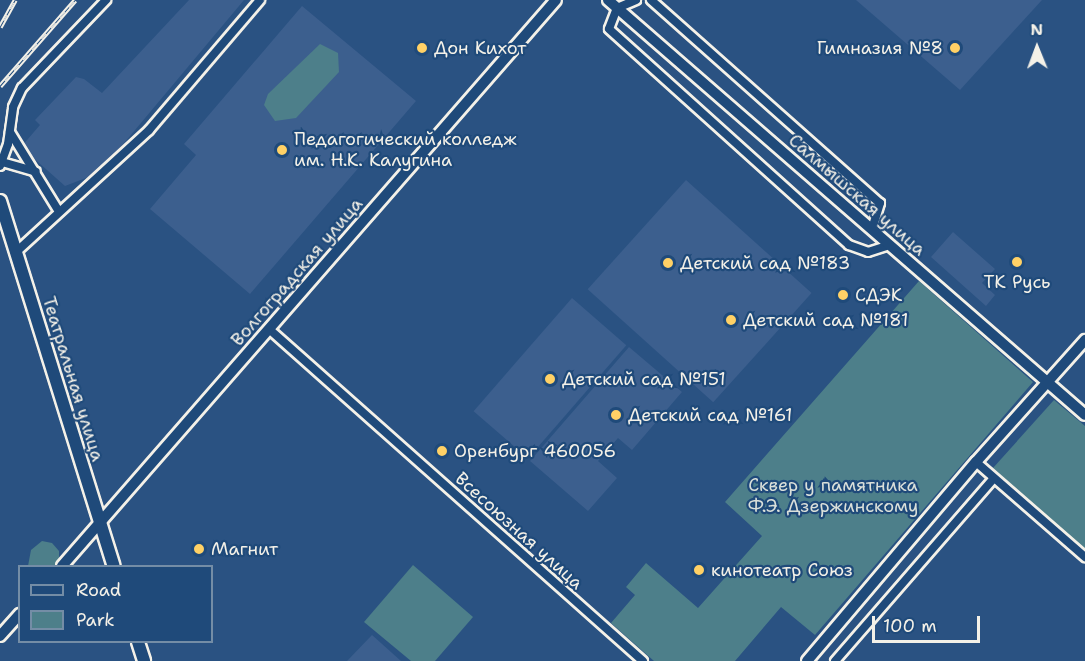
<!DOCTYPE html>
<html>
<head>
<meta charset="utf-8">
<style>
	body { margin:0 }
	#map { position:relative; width:1085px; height:661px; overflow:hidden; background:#2a5282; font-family:"Shantell Sans",sans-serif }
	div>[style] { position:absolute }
	.built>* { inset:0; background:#3c5f8e; transform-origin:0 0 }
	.green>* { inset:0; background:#4d7f8a }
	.roads { filter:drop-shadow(2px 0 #f4f1e8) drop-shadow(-2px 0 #f4f1e8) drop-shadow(0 2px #f4f1e8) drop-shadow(0 -2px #f4f1e8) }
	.street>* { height:8px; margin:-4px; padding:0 4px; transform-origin:4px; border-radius:4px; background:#1f4a7a }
	.secondary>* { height:10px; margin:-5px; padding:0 5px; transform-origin:5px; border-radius:5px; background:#1f4a7a }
	.primary>* { height:12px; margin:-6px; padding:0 6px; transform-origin:6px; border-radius:6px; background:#1f4a7a }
	.rail>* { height:4.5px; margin-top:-2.25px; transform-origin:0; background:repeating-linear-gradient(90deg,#1f4a7a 0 7px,#f4f1e8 0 14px); box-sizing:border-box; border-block:2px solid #f4f1e8 }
	.dots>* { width:16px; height:16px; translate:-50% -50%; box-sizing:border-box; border:3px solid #1f4a7a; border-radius:50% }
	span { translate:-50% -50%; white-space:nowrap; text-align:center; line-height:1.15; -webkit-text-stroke:4.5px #1f4a7a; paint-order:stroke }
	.poi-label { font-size:18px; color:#f4f1e8 }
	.left { translate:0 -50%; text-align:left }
	.right { translate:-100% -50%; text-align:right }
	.street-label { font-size:18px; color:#f4f1e8 }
	.park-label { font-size:18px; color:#dbe0da }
	.legend { position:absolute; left:18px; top:565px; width:195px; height:78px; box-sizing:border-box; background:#1f4a7a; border:2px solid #748da6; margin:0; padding:8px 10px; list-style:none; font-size:18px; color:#f4f1e8 }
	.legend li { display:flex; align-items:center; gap:12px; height:30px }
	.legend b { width:30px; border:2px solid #748da6 }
	.north { position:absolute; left:1007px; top:18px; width:60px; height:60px; -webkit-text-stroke:4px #1f4a7a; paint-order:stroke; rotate:359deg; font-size:16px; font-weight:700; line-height:24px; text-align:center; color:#f4f1e8 }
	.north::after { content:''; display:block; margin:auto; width:21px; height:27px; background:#f4f1e8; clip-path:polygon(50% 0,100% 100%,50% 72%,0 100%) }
	.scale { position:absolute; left:872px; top:616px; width:108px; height:27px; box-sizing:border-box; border:3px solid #f4f1e8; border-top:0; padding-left:8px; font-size:18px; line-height:21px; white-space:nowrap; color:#f4f1e8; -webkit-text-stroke:4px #1f4a7a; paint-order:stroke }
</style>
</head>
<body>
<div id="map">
	<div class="built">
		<div style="clip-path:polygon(189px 0,244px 0,99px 173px,65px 186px,21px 147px,40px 125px,35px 120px,76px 77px,84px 79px,102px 93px)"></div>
		<div style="clip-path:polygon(856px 0,1042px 0,960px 90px)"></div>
		<div style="clip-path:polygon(302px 6px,416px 101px,250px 294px,150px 209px,196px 155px,184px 144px)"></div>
		<div style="left:686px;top:180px;width:169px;height:147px;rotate:42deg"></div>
		<div style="clip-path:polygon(953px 232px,995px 269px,982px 283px,995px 295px,986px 306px,931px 257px)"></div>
		<div style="left:572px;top:298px;width:72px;height:150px;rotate:41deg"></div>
		<div style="clip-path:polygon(629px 347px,682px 392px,632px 450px,618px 438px,598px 461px,617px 478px,588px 511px,530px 461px)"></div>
		<div style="clip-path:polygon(372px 635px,401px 661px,347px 661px)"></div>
	</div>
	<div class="green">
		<div style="clip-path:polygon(320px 44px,338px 53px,339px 72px,296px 118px,275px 121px,264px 105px,268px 94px)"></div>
		<div style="clip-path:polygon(919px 281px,1033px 382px,815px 635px,781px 607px,735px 661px,654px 661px,611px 623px,635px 595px,626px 587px,646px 563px,698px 608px,762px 536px,725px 502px)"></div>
		<div style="clip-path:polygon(1054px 400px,1085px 426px,1085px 549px,993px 468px)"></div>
		<div style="clip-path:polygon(42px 541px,52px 543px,59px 551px,59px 562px,55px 566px,28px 566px,31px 550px)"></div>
		<div style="clip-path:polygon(413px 565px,473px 617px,435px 661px,411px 661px,364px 622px)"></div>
	</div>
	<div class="roads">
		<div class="street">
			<div style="left:636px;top:0;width:21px;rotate:157deg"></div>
			<div style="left:617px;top:8px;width:22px;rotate:111deg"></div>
			<div style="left:609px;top:29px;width:323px;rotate:42deg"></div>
			<div style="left:849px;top:245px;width:20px;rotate:20deg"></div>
			<div style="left:868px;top:252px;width:22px;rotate:-18deg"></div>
			<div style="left:651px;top:0;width:306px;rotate:41.6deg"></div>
			<div style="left:880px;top:203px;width:28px;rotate:107deg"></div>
			<div style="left:10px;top:132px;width:92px;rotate:58.4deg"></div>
			<div style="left:2px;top:162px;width:35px;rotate:16deg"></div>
			<div style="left:0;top:166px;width:23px;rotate:-70deg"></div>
			<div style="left:8px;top:144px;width:37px;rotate:-82deg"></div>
			<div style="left:13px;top:107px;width:21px;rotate:-65deg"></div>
			<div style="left:22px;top:88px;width:122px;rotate:-46.3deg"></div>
			<div style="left:15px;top:253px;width:182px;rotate:-42.5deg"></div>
			<div style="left:149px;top:130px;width:171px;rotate:-49.5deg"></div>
			<div style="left:269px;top:329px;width:500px;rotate:41.6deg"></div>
			<div style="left:976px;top:462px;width:145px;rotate:41.1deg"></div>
			<div style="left:835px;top:661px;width:242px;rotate:-49deg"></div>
		</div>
		<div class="secondary">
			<div style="left:608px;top:0;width:632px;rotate:41.02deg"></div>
			<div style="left:62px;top:566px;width:751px;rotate:-48.89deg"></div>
			<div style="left:0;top:636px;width:30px;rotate:-48deg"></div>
			<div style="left:807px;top:661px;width:261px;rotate:-49.7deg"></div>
			<div style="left:976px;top:462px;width:164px;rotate:-48.2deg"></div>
		</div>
		<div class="primary">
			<div style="left:0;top:201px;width:382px;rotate:72.7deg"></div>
			<div style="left:138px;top:642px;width:20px;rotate:72deg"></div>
		</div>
	</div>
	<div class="rail">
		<div style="left:0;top:27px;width:31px;rotate:-61deg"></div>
		<div style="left:0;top:86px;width:114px;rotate:-48.9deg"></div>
	</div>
	<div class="dots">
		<div style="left:422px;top:48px;background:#ffd166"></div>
		<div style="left:955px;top:48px;background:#ffd166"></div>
		<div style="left:282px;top:150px;background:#ffd166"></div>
		<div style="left:1017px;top:262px;background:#ffd166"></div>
		<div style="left:668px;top:263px;background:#ffd166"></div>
		<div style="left:843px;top:295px;background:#ffd166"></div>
		<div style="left:731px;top:320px;background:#ffd166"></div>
		<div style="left:550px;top:379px;background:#ffd166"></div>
		<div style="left:616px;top:415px;background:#ffd166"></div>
		<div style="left:442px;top:451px;background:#ffd166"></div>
		<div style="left:199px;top:549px;background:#ffd166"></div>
		<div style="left:699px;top:570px;background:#ffd166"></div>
	</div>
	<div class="poi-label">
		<span class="left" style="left:434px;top:48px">Дон Кихот</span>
		<span class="right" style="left:943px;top:48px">Гимназия №8</span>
		<span class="left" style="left:294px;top:150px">Педагогический колледж<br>им. Н.К. Калугина</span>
		<span class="left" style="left:680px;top:263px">Детский сад №183</span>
		<span style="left:1017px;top:282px">ТК Русь</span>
		<span class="left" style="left:855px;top:295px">СДЭК</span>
		<span class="left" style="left:743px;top:320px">Детский сад №181</span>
		<span class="left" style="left:562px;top:379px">Детский сад №151</span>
		<span class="left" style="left:628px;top:415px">Детский сад №161</span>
		<span class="left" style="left:454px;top:451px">Оренбург 460056</span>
		<span class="left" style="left:211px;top:549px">Магнит</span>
		<span class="left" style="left:711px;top:570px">кинотеатр Союз</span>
	</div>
	<div class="street-label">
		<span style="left:857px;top:195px;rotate:41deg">Салмышская улица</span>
		<span style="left:297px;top:272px;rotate:-49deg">Волгоградская улица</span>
		<span style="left:73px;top:379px;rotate:73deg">Театральная улица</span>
		<span style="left:519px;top:531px;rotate:42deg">Всесоюзная улица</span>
	</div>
	<div class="park-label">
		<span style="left:833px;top:496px">Сквер у памятника<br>Ф.Э. Дзержинскому</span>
	</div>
	<ul class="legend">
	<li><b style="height:8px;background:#1f4a7a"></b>Road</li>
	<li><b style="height:16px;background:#4d7f8a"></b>Park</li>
	</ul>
	<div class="north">N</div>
	<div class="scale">100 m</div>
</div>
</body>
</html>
